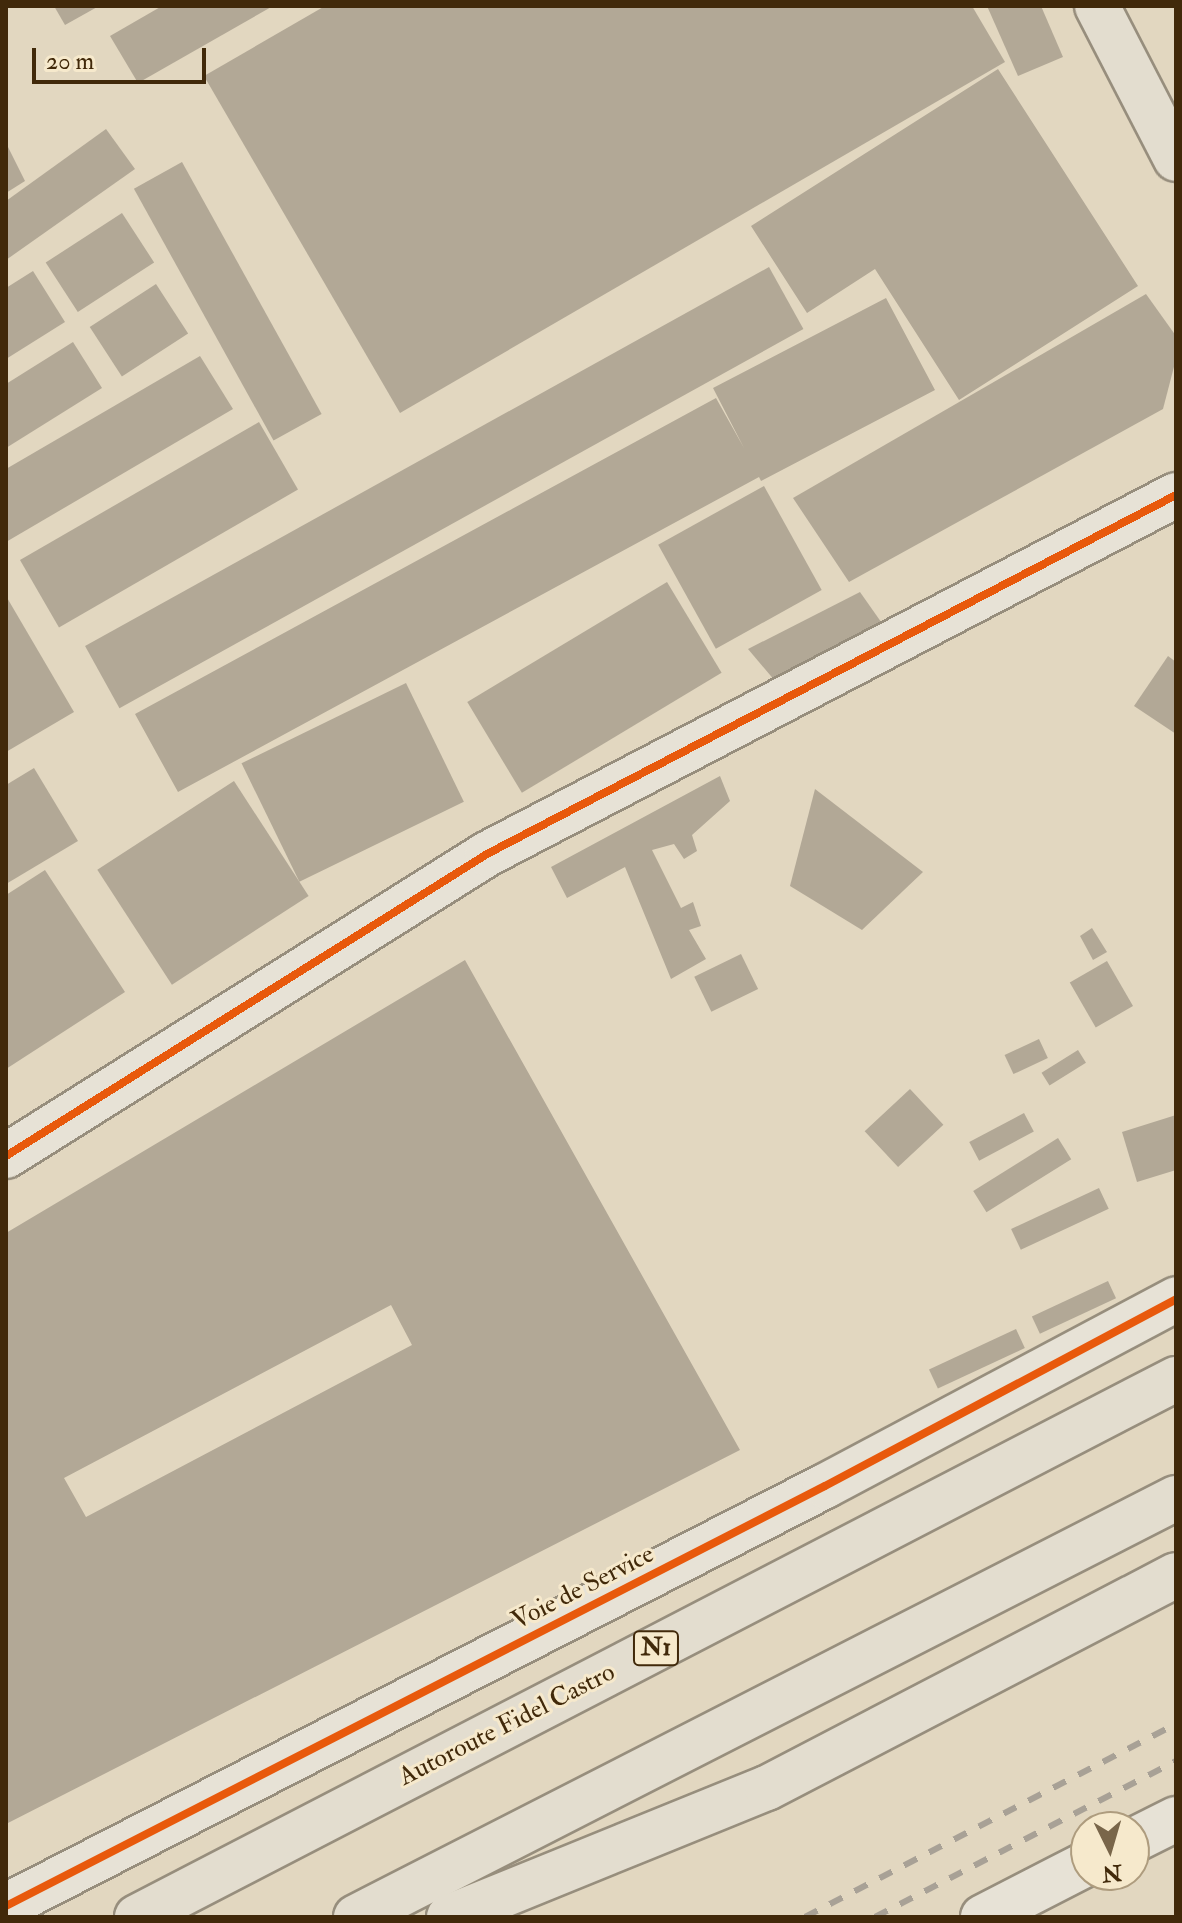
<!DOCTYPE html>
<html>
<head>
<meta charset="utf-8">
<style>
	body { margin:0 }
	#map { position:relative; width:1182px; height:1923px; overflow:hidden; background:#e2d7c0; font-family:"IM FELL Double Pica",serif }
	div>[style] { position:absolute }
	.building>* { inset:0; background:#b2a896; transform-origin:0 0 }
	.roads { filter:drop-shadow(2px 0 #978e7d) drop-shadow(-2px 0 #978e7d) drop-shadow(0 2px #978e7d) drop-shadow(0 -2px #978e7d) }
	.minor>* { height:44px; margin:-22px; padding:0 22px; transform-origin:22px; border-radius:22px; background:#e7e2d6 }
	.major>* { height:44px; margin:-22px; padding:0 22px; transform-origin:22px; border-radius:22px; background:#e3ddcf }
	.highway>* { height:44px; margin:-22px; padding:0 22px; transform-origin:22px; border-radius:22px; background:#e3ddcf }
	.rail>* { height:6px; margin-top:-3px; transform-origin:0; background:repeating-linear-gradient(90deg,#a8a196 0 14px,transparent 0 28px) }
	.cycleway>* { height:8px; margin:-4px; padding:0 4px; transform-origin:4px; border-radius:4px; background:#e8590c }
	span { translate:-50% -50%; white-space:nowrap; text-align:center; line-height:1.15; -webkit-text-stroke:6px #f6e9cc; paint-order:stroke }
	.shield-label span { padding:2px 6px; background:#f6e9cc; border:2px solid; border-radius:6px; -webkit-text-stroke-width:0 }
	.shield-label { font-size:24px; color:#41290a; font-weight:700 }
	.street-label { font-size:26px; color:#41290a }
	.frame { position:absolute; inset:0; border:8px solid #41290a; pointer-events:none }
	.north { position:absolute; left:1070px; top:1811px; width:80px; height:80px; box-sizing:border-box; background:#f6e9cc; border:2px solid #ae9c7e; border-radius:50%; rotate:175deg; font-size:22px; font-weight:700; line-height:32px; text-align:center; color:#41290a }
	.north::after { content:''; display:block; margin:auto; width:28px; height:36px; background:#79664a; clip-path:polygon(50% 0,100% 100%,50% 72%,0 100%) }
	.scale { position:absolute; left:32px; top:48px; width:174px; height:36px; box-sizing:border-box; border:4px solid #41290a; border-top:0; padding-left:10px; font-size:24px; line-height:28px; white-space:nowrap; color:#41290a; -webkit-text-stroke:6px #f6e9cc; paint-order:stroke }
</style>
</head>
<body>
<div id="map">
	<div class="building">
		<div style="clip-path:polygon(54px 6px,99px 6px,65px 25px)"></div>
		<div style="clip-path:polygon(162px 6px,273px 6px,138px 83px,110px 36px)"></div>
		<div style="clip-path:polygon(325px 6px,972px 6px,1005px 62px,400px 413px,204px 76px)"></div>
		<div style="clip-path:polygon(987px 6px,1041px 6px,1063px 57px,1018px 76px)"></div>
		<div style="clip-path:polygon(998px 69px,1138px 286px,959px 400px,875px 269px,807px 313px,751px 226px)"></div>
		<div style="clip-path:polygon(106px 129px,135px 169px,6px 260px,6px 201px)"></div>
		<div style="clip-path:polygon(6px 143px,25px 181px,6px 193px)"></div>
		<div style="left:182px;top:162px;width:288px;height:55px;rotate:61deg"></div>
		<div style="left:122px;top:213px;width:59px;height:91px;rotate:57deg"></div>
		<div style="left:769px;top:267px;width:71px;height:782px;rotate:61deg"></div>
		<div style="clip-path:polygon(33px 271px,65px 322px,6px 359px,6px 288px)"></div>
		<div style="left:156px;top:284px;width:59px;height:79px;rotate:57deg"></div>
		<div style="clip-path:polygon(1146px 294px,1176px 336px,1176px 359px,1163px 409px,849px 582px,793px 498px)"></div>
		<div style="clip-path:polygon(886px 298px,935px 390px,761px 481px,759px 477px,178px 792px,135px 714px,716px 398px,744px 448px,713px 388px)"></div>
		<div style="clip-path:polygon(73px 342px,102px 388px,6px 448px,6px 384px)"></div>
		<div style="clip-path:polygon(200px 356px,233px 409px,6px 542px,6px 469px)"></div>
		<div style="left:259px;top:422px;width:78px;height:276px;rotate:60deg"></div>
		<div style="left:764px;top:486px;width:119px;height:121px;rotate:61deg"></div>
		<div style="left:667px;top:582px;width:106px;height:233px;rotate:59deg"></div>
		<div style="clip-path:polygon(860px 592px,886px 629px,781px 688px,748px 649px)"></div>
		<div style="clip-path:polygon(6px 596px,74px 712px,6px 752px)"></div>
		<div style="clip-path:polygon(1168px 656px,1176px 662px,1176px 734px,1134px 706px)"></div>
		<div style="left:406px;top:683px;width:132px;height:183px;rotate:64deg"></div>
		<div style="clip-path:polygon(34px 768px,78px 841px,6px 884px,6px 785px)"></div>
		<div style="clip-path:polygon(720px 776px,730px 801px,692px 835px,697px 851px,684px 859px,674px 844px,652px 850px,681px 908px,693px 902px,701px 926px,689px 930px,706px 959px,671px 979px,625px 867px,567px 898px,551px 867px)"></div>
		<div style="left:234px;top:781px;width:137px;height:163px;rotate:57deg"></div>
		<div style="clip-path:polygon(815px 789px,923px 872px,862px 930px,790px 886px)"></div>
		<div style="clip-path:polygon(45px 870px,125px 992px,6px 1069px,6px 895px)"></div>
		<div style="clip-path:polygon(1092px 928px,1107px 952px,1093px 960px,1080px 936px)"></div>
		<div style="left:741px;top:954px;width:39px;height:52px;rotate:64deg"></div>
		<div style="clip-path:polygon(evenodd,465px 960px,740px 1450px,6px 1824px,6px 1233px,465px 960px,391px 1305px,412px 1345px,86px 1517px,64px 1478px,391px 1305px)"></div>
		<div style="left:1107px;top:961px;width:52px;height:43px;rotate:60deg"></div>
		<div style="left:1039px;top:1039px;width:21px;height:38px;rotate:65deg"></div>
		<div style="left:1078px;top:1050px;width:15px;height:43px;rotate:58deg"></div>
		<div style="left:910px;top:1089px;width:49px;height:62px;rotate:47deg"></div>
		<div style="left:1024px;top:1113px;width:21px;height:62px;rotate:62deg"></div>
		<div style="clip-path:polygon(1176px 1115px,1176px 1170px,1137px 1182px,1122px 1132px)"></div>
		<div style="left:1058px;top:1138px;width:25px;height:100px;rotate:58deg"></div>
		<div style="left:1099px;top:1188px;width:23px;height:97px;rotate:65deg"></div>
		<div style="left:1108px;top:1281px;width:19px;height:84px;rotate:65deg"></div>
		<div style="left:1016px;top:1329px;width:21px;height:96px;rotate:65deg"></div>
	</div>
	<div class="roads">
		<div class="minor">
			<div style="left:6px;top:1156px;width:568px;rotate:-32.12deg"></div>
			<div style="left:487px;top:854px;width:777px;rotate:-27.52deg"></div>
			<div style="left:1134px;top:1840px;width:47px;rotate:-26.6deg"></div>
			<div style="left:6px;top:1906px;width:920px;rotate:-27.15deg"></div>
			<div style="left:825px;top:1486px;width:398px;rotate:-28deg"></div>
			<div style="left:983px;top:1917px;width:116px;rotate:-27.2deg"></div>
		</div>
		<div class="major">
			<div style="left:1097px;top:6px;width:172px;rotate:62.7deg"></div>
		</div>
		<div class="highway">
			<div style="left:137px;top:1917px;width:1170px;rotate:-27.38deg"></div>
			<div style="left:356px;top:1917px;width:921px;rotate:-27.07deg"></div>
			<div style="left:449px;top:1917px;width:343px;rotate:-22.1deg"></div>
			<div style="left:767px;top:1788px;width:461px;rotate:-27.5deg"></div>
		</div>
	</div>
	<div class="rail">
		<div style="left:805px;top:1917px;width:418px;rotate:-27.5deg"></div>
		<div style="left:875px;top:1917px;width:339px;rotate:-27.4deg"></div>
	</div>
	<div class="cycleway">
		<div style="left:6px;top:1156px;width:568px;rotate:-32.12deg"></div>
		<div style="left:487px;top:854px;width:777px;rotate:-27.52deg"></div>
		<div style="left:6px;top:1906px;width:920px;rotate:-27.15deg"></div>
		<div style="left:825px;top:1486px;width:398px;rotate:-28deg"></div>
	</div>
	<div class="shield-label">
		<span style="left:656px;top:1648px">N1</span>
	</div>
	<div class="street-label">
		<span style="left:583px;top:1588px;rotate:-27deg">Voie de Service</span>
		<span style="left:507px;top:1725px;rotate:-27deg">Autoroute Fidel Castro</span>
	</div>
	<div class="frame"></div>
	<div class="north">N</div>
	<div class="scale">20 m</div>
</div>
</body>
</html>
